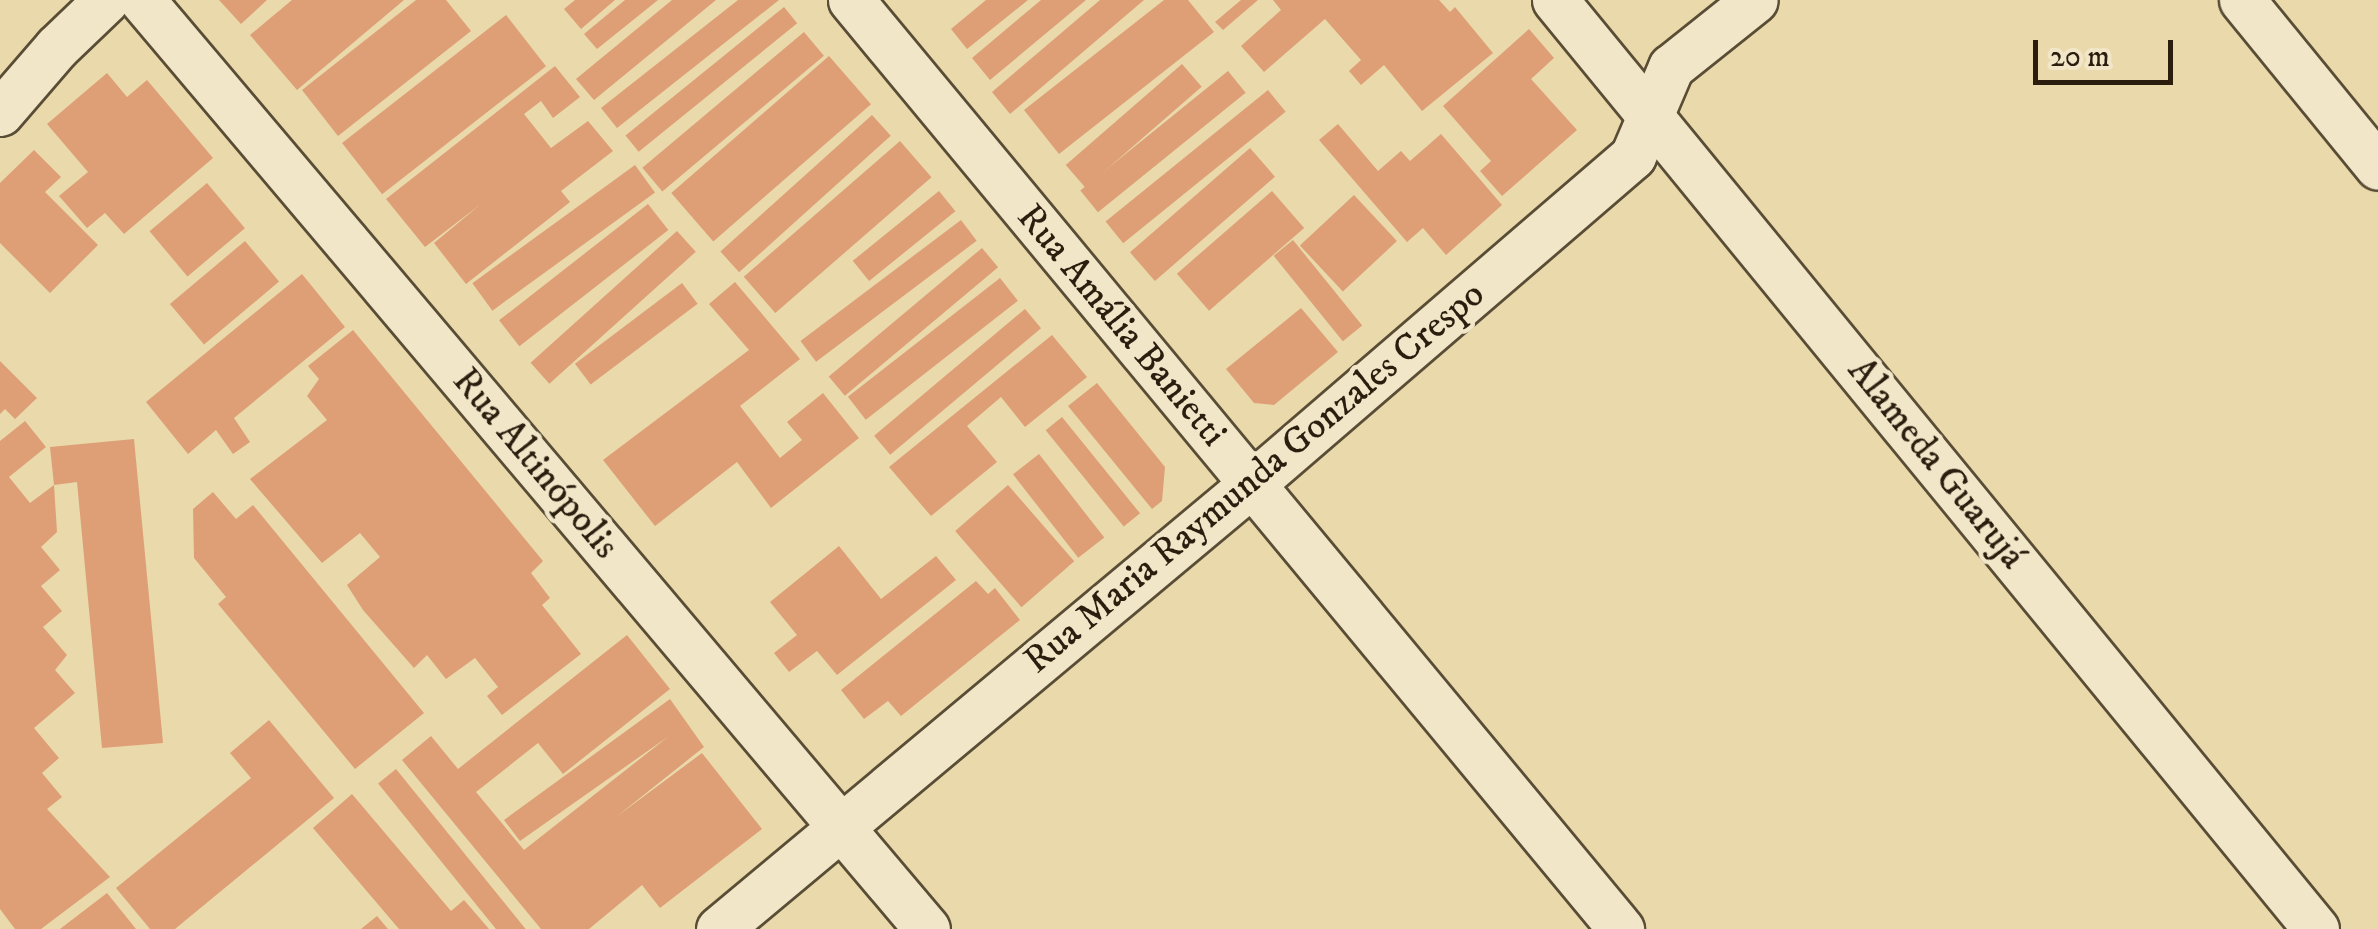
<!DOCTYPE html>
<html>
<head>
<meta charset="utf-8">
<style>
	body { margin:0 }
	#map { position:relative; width:2378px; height:929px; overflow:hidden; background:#e9d9ab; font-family:"IM FELL DW Pica",serif }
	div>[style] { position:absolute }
	.building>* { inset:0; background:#de9f76; transform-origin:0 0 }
	.roads { filter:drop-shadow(2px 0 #5a4d36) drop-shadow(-2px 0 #5a4d36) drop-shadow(0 2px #5a4d36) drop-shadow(0 -2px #5a4d36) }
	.minor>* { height:45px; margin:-22.5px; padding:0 22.5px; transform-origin:22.5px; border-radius:22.5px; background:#f1e6c8 }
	span { translate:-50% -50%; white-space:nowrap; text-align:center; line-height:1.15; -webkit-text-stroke:9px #f1e6c8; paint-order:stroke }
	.street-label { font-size:38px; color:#2b1e0f }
	.scale { position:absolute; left:2033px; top:40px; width:140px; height:45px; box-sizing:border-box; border:5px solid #2b1e0f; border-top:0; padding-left:12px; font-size:30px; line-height:35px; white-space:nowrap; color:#2b1e0f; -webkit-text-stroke:8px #f1e6c8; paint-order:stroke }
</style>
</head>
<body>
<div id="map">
	<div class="building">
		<div style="clip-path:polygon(219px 0,267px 0,241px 24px)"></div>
		<div style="clip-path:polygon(292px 0,404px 0,297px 90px,250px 35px)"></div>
		<div style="clip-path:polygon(416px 0,446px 0,471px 31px,338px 136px,302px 90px)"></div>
		<div style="clip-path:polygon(575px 0,615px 0,581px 29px,564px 9px)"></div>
		<div style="clip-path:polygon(625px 0,658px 0,597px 49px,584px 34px)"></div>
		<div style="clip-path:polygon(672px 0,716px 0,594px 100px,576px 79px)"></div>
		<div style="clip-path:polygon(738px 0,779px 0,617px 128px,601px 108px)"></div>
		<div style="clip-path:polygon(986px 0,1028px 0,967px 49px,951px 29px)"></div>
		<div style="clip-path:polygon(1041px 0,1086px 0,990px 80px,972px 58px)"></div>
		<div style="clip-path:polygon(1100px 0,1144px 0,1010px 114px,992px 92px)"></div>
		<div style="clip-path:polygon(1164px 0,1188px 0,1214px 32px,1059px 154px,1024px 110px)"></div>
		<div style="clip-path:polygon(1241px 0,1258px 0,1223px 30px,1215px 22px)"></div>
		<div style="clip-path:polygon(1273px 0,1439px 0,1450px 12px,1455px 7px,1493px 53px,1422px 111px,1384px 65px,1361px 85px,1349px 71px,1361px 60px,1325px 19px,1264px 72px,1241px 46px,1281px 10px)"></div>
		<div style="left:784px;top:7px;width:21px;height:204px;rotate:51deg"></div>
		<div style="left:506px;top:15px;width:65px;height:208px;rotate:52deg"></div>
		<div style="clip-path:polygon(1529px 29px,1554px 58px,1531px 79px,1577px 130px,1502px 196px,1480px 171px,1491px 161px,1443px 106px)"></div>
		<div style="left:804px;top:32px;width:31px;height:211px;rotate:50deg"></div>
		<div style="left:829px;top:56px;width:64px;height:209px;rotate:49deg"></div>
		<div style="left:1182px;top:64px;width:30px;height:154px;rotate:49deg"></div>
		<div style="clip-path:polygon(555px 66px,580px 97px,553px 118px,541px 101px,524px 114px,551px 148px,588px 121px,613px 151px,561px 191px,570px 202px,466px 284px,434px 243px,481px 204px,425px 247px,386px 199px)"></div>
		<div style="left:1228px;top:71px;width:28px;height:190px;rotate:51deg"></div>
		<div style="clip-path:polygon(107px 73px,127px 97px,147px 80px,213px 158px,124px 234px,105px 213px,87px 228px,59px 196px,88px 172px,47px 124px)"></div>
		<div style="left:1268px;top:90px;width:28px;height:209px;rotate:51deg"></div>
		<div style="left:872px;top:115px;width:28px;height:204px;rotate:48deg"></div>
		<div style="clip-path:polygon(1338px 124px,1378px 171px,1401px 151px,1410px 161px,1441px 134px,1502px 205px,1446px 255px,1423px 228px,1407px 242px,1319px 140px)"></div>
		<div style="left:900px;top:141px;width:48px;height:207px;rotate:49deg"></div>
		<div style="left:1250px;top:148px;width:38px;height:159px;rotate:49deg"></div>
		<div style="clip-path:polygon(34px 150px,61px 177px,45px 192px,98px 245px,50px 293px,0 243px,0 183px)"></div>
		<div style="left:635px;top:165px;width:34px;height:201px;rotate:54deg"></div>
		<div style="left:207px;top:183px;width:59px;height:75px;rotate:50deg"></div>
		<div style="left:939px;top:191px;width:26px;height:111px;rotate:51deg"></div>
		<div style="left:1272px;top:191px;width:49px;height:126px;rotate:49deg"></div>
		<div style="left:1354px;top:195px;width:63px;height:74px;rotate:47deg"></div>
		<div style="left:648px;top:204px;width:33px;height:189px;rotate:52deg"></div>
		<div style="left:961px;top:220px;width:26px;height:201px;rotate:53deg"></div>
		<div style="left:677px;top:231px;width:28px;height:197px;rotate:48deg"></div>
		<div style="left:1293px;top:240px;width:110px;height:25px;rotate:51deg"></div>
		<div style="left:245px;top:241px;width:53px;height:98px;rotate:50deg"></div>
		<div style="left:982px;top:248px;width:25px;height:200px;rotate:50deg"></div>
		<div style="clip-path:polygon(302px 274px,345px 327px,234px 418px,250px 442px,233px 454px,216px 430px,188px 454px,146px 402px)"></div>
		<div style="left:1000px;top:278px;width:29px;height:193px;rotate:52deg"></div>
		<div style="clip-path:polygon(735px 282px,800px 359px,740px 406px,780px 458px,802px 440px,787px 422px,823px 393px,859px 438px,771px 508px,737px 462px,655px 526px,603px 460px,749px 350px,709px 304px)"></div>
		<div style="left:682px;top:283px;width:26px;height:134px;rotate:53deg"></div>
		<div style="clip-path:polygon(1301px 308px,1338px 352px,1274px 405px,1254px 403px,1226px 369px)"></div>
		<div style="left:1025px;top:309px;width:25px;height:197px;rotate:50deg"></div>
		<div style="clip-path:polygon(353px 330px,543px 561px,531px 573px,550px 598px,542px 605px,581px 654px,502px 715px,487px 696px,498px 687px,475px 658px,446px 679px,427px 655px,414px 668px,363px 610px,347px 585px,380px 557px,360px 533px,322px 563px,250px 479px,327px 420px,307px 396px,319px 379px,308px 366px)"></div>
		<div style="clip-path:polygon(1052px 335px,1087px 377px,1025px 427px,1001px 397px,967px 426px,997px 462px,931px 516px,889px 467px)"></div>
		<div style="clip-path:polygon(0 361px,37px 398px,15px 419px,5px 409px,0 414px)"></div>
		<div style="clip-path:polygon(1097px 383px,1165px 467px,1162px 501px,1152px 509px,1068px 406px)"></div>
		<div style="left:1062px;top:417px;width:124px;height:21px;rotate:51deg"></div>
		<div style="clip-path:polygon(25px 421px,46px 447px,9px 477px,30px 503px,54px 485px,57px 532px,41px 547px,60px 570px,41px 586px,62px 611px,43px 627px,67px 655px,55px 670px,75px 693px,34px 728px,59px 758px,42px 773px,62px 797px,47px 809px,110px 877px,41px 929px,15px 929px,0 909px,0 441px)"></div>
		<div style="clip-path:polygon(134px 439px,163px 743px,102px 748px,77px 482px,54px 485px,50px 447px)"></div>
		<div style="left:1039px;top:454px;width:106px;height:33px;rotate:52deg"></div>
		<div style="left:1008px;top:485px;width:101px;height:70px;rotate:49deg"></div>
		<div style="clip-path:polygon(213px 492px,236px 519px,253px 505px,424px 713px,355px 769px,218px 604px,226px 597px,194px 558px,193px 509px)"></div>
		<div style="clip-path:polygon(839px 546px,881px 599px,936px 556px,956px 580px,837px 675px,817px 651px,789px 672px,774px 653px,797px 635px,770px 602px)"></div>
		<div style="clip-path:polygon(976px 581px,988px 594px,995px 588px,1020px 620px,901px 716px,888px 701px,864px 719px,841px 690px)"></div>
		<div style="clip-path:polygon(627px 635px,670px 689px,563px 774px,538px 743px,476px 792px,524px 850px,669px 736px,520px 841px,504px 820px,670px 699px,704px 747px,616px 817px,702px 753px,762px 829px,660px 908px,642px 885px,589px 929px,541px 929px,402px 760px,431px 736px,458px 769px)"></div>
		<div style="clip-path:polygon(269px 720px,334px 798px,175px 929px,150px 929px,116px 888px,251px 778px,230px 753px)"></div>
		<div style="left:396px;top:769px;width:207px;height:23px;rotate:51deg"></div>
		<div style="clip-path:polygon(352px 794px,451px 911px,464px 900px,489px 929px,399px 929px,313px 828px)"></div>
		<div style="clip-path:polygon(107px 893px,136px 929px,60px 929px)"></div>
		<div style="clip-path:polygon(377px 916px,388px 929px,361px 929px)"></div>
	</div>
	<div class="roads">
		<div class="minor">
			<div style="left:142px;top:0;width:1216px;rotate:49.8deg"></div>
			<div style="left:851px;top:0;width:1207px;rotate:50.35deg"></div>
			<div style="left:1555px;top:0;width:1201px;rotate:50.68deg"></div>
			<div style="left:2242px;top:0;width:215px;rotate:50.8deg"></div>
			<div style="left:0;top:113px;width:87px;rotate:-49.2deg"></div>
			<div style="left:57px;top:47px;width:68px;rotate:-43.8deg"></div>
			<div style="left:719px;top:929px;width:696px;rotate:-39.87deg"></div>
			<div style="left:1253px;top:483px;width:501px;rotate:-40.71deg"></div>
			<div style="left:1633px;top:156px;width:97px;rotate:-66.9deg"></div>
			<div style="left:1671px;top:67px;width:107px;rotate:-38.6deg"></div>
		</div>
	</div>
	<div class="street-label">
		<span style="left:1121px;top:326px;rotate:50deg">Rua Amália Banietti</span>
		<span style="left:535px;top:464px;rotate:50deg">Rua Altinópolis</span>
		<span style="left:1936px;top:464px;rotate:51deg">Alameda Guarujá</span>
		<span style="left:1255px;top:478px;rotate:-40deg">Rua Maria Raymunda Gonzales Crespo</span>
	</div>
	<div class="scale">20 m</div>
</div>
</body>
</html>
